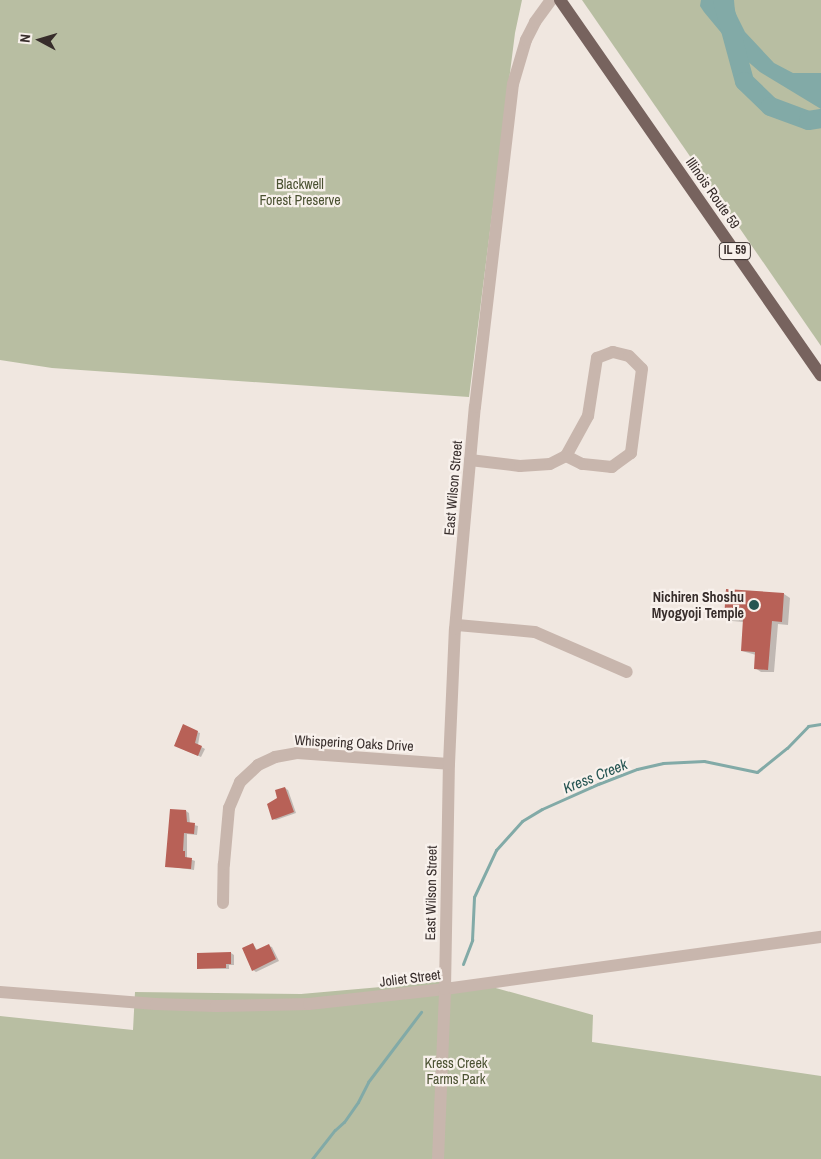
<!DOCTYPE html>
<html>
<head>
<meta charset="utf-8">
<style>
	body { margin:0 }
	#map { position:relative; width:821px; height:1159px; overflow:hidden; background:#f0e7e0; font-family:"Archivo Narrow",sans-serif }
	div>[style] { position:absolute }
	.green>* { inset:0; background:#b8bea2 }
	.water>* { inset:0; background:#82aaa7 }
	.shadow>* { inset:0; background:#0003 }
	.stream>* { height:3px; margin:-1.5px; padding:0 1.5px; transform-origin:1.5px; border-radius:1.5px; background:#82aaa7 }
	.river>* { height:19px; margin:-9.5px; padding:0 9.5px; transform-origin:9.5px; border-radius:9.5px; background:#82aaa7 }
	.building>* { inset:0; background:#b86157 }
	.minor>* { height:12px; margin:-6px; padding:0 6px; transform-origin:6px; border-radius:6px; background:#c8b6ad }
	.major>* { height:12px; margin:-6px; padding:0 6px; transform-origin:6px; border-radius:6px; background:#77635e }
	.dots>* { width:14px; height:14px; translate:-50% -50%; box-sizing:border-box; border:2px solid #f8f1ec; border-radius:50% }
	span { translate:-50% -50%; white-space:nowrap; text-align:center; line-height:1.15; -webkit-text-stroke:4.5px #f8f1ec; paint-order:stroke }
	.shield-label span { padding:1px 4px; background:#f8f1ec; border:1px solid; border-radius:4px; -webkit-text-stroke-width:0 }
	.shield-label { font-size:12px; color:#372d2b; font-weight:700 }
	.park-label { font-size:14px; color:#4b5232 }
	.street-label { font-size:14px; color:#372d2b }
	.poi-label { font-size:14px; color:#372d2b; font-weight:700 }
	.right { translate:-100% -50%; text-align:right }
	.water-label { font-size:15px; color:#255451; font-style:italic }
	.north { position:absolute; left:15px; top:15px; width:50px; height:50px; -webkit-text-stroke:4px #f8f1ec; paint-order:stroke; rotate:276deg; font-size:14px; font-weight:700; line-height:20px; text-align:center; color:#372d2b }
	.north::after { content:''; display:block; margin:auto; width:18px; height:22px; background:#372d2b; clip-path:polygon(50% 0,100% 100%,50% 72%,0 100%) }
</style>
</head>
<body>
<div id="map">
	<div class="green">
		<div style="clip-path:polygon(0 0,522px 0,515px 33px,469px 397px,52px 368px,0 360px)"></div>
		<div style="clip-path:polygon(582px 0,821px 0,821px 346px)"></div>
		<div style="clip-path:polygon(438px 982px,478px 983px,593px 1015px,592px 1042px,821px 1076px,821px 1159px,0 1159px,0 1016px,133px 1030px,135px 992px,301px 994px)"></div>
	</div>
	<div class="water">
		<div style="clip-path:polygon(701px 0,734px 0,735px 12px,745px 32px,774px 63px,793px 73px,821px 73px,821px 109px,760px 72px,738px 53px,704px 12px,700px 6px)"></div>
	</div>
	<div class="shadow">
		<div style="clip-path:polygon(784px 594px,790px 598px,788px 625px,778px 624px,774px 672px,761px 672px,755px 668px,756px 655px,742px 651px,744px 622px,732px 621px,726px 617px)"></div>
		<div style="clip-path:polygon(197px 732px,200px 733px,198px 745px,205px 749px,201px 757px,178px 747px)"></div>
		<div style="clip-path:polygon(285px 788px,288px 790px,296px 813px,276px 820px,273px 819px,279px 798px)"></div>
		<div style="clip-path:polygon(186px 811px,189px 813px,190px 824px,198px 826px,197px 835px,187px 834px,187px 858px,195px 861px,194px 870px,166px 866px)"></div>
		<div style="clip-path:polygon(253px 944px,258px 951px,269px 946px,272px 947px,279px 961px,256px 972px,253px 970px)"></div>
		<div style="clip-path:polygon(231px 953px,234px 955px,234px 965px,229px 965px,229px 969px,198px 968px)"></div>
	</div>
	<div class="stream">
		<div style="left:463px;top:964px;width:26px;rotate:-69deg"></div>
		<div style="left:472px;top:940px;width:43px;rotate:-87.3deg"></div>
		<div style="left:474px;top:897px;width:52px;rotate:-64.9deg"></div>
		<div style="left:496px;top:850px;width:39px;rotate:-48deg"></div>
		<div style="left:522px;top:821px;width:23px;rotate:-31deg"></div>
		<div style="left:542px;top:809px;width:61px;rotate:-24.1deg"></div>
		<div style="left:598px;top:784px;width:42px;rotate:-21deg"></div>
		<div style="left:637px;top:769px;width:27px;rotate:-13deg"></div>
		<div style="left:663px;top:763px;width:41px;rotate:-2.8deg"></div>
		<div style="left:704px;top:761px;width:54px;rotate:11.7deg"></div>
		<div style="left:757px;top:772px;width:38px;rotate:-39deg"></div>
		<div style="left:787px;top:748px;width:30px;rotate:-46deg"></div>
		<div style="left:808px;top:726px;width:13px;rotate:-9deg"></div>
		<div style="left:312px;top:1159px;width:37px;rotate:-52deg"></div>
		<div style="left:335px;top:1130px;width:12px;rotate:-42deg"></div>
		<div style="left:344px;top:1122px;width:24px;rotate:-55deg"></div>
		<div style="left:358px;top:1102px;width:22px;rotate:-63deg"></div>
		<div style="left:368px;top:1082px;width:88px;rotate:-52.9deg"></div>
	</div>
	<div class="river">
		<div style="left:722px;top:0;width:84px;rotate:74.8deg"></div>
		<div style="left:744px;top:81px;width:36px;rotate:44deg"></div>
		<div style="left:770px;top:106px;width:40px;rotate:20.2deg"></div>
		<div style="left:808px;top:120px;width:13px;rotate:-9deg"></div>
	</div>
	<div class="building">
		<div style="clip-path:polygon(726px 589px,784px 593px,782px 622px,772px 621px,768px 670px,754px 669px,755px 652px,741px 651px,743px 619px,724px 618px)"></div>
		<div style="clip-path:polygon(183px 724px,198px 731px,195px 743px,202px 746px,198px 756px,174px 746px)"></div>
		<div style="clip-path:polygon(285px 787px,294px 812px,272px 820px,267px 804px,277px 798px,275px 790px)"></div>
		<div style="clip-path:polygon(170px 809px,186px 810px,187px 822px,195px 823px,194px 834px,184px 833px,183px 851px,185px 851px,185px 857px,192px 858px,191px 869px,165px 867px)"></div>
		<div style="clip-path:polygon(253px 943px,256px 950px,269px 944px,276px 959px,252px 971px,242px 948px)"></div>
		<div style="clip-path:polygon(231px 952px,231px 964px,226px 964px,226px 968px,197px 969px,197px 953px)"></div>
	</div>
	<div class="minor">
		<div style="left:613px;top:352px;width:16px;rotate:14deg"></div>
		<div style="left:629px;top:356px;width:18px;rotate:45deg"></div>
		<div style="left:642px;top:369px;width:85px;rotate:97.5deg"></div>
		<div style="left:631px;top:453px;width:24px;rotate:144deg"></div>
		<div style="left:612px;top:467px;width:30px;rotate:-174deg"></div>
		<div style="left:582px;top:464px;width:18px;rotate:-153deg"></div>
		<div style="left:566px;top:456px;width:46px;rotate:-61.2deg"></div>
		<div style="left:588px;top:416px;width:59px;rotate:-81.2deg"></div>
		<div style="left:597px;top:358px;width:17px;rotate:-21deg"></div>
		<div style="left:470px;top:460px;width:50px;rotate:6.8deg"></div>
		<div style="left:520px;top:466px;width:30px;rotate:-4deg"></div>
		<div style="left:550px;top:464px;width:18px;rotate:-27deg"></div>
		<div style="left:457px;top:625px;width:78px;rotate:5.1deg"></div>
		<div style="left:535px;top:632px;width:100px;rotate:23.5deg"></div>
		<div style="left:223px;top:903px;width:39px;rotate:-89deg"></div>
		<div style="left:224px;top:864px;width:56px;rotate:-84.9deg"></div>
		<div style="left:229px;top:808px;width:28px;rotate:-67deg"></div>
		<div style="left:240px;top:782px;width:25px;rotate:-43deg"></div>
		<div style="left:258px;top:765px;width:19px;rotate:-25deg"></div>
		<div style="left:275px;top:757px;width:22px;rotate:-10deg"></div>
		<div style="left:297px;top:753px;width:152px;rotate:4.1deg"></div>
		<div style="left:0;top:992px;width:156px;rotate:4.4deg"></div>
		<div style="left:156px;top:1004px;width:60px;rotate:1.9deg"></div>
		<div style="left:216px;top:1006px;width:93px;rotate:-1.2deg"></div>
		<div style="left:309px;top:1004px;width:137px;rotate:-6.3deg"></div>
		<div style="left:445px;top:989px;width:380px;rotate:-7.9deg"></div>
		<div style="left:438px;top:1159px;width:170px;rotate:-87.6deg"></div>
		<div style="left:445px;top:989px;width:225px;rotate:-89deg"></div>
		<div style="left:449px;top:764px;width:135px;rotate:-87.5deg"></div>
		<div style="left:455px;top:629px;width:223px;rotate:-84.9deg"></div>
		<div style="left:475px;top:407px;width:325px;rotate:-83.3deg"></div>
		<div style="left:513px;top:84px;width:46px;rotate:-73.5deg"></div>
		<div style="left:526px;top:40px;width:20px;rotate:-63deg"></div>
		<div style="left:535px;top:22px;width:27px;rotate:-54deg"></div>
	</div>
	<div class="major">
		<div style="left:560px;top:0;width:457px;rotate:55.2deg"></div>
	</div>
	<div class="dots">
		<div style="left:754px;top:605px;background:#255451"></div>
	</div>
	<div class="shield-label">
		<span style="left:735px;top:251px">IL 59</span>
	</div>
	<div class="park-label">
		<span style="left:300px;top:192px">Blackwell<br>Forest Preserve</span>
		<span style="left:456px;top:1071px">Kress Creek<br>Farms Park</span>
	</div>
	<div class="street-label">
		<span style="left:713px;top:193px;rotate:55deg">Illinois Route 59</span>
		<span style="left:453px;top:488px;rotate:-85deg">East Wilson Street</span>
		<span style="left:354px;top:743px;rotate:3deg">Whispering Oaks Drive</span>
		<span style="left:431px;top:893px;rotate:-89deg">East Wilson Street</span>
		<span style="left:410px;top:978px;rotate:-7deg">Joliet Street</span>
	</div>
	<div class="poi-label">
		<span class="right" style="left:744px;top:605px">Nichiren Shoshu<br>Myogyoji Temple</span>
	</div>
	<div class="water-label">
		<span style="left:595px;top:776px;rotate:-22deg">Kress Creek</span>
	</div>
	<div class="north">N</div>
</div>
</body>
</html>
